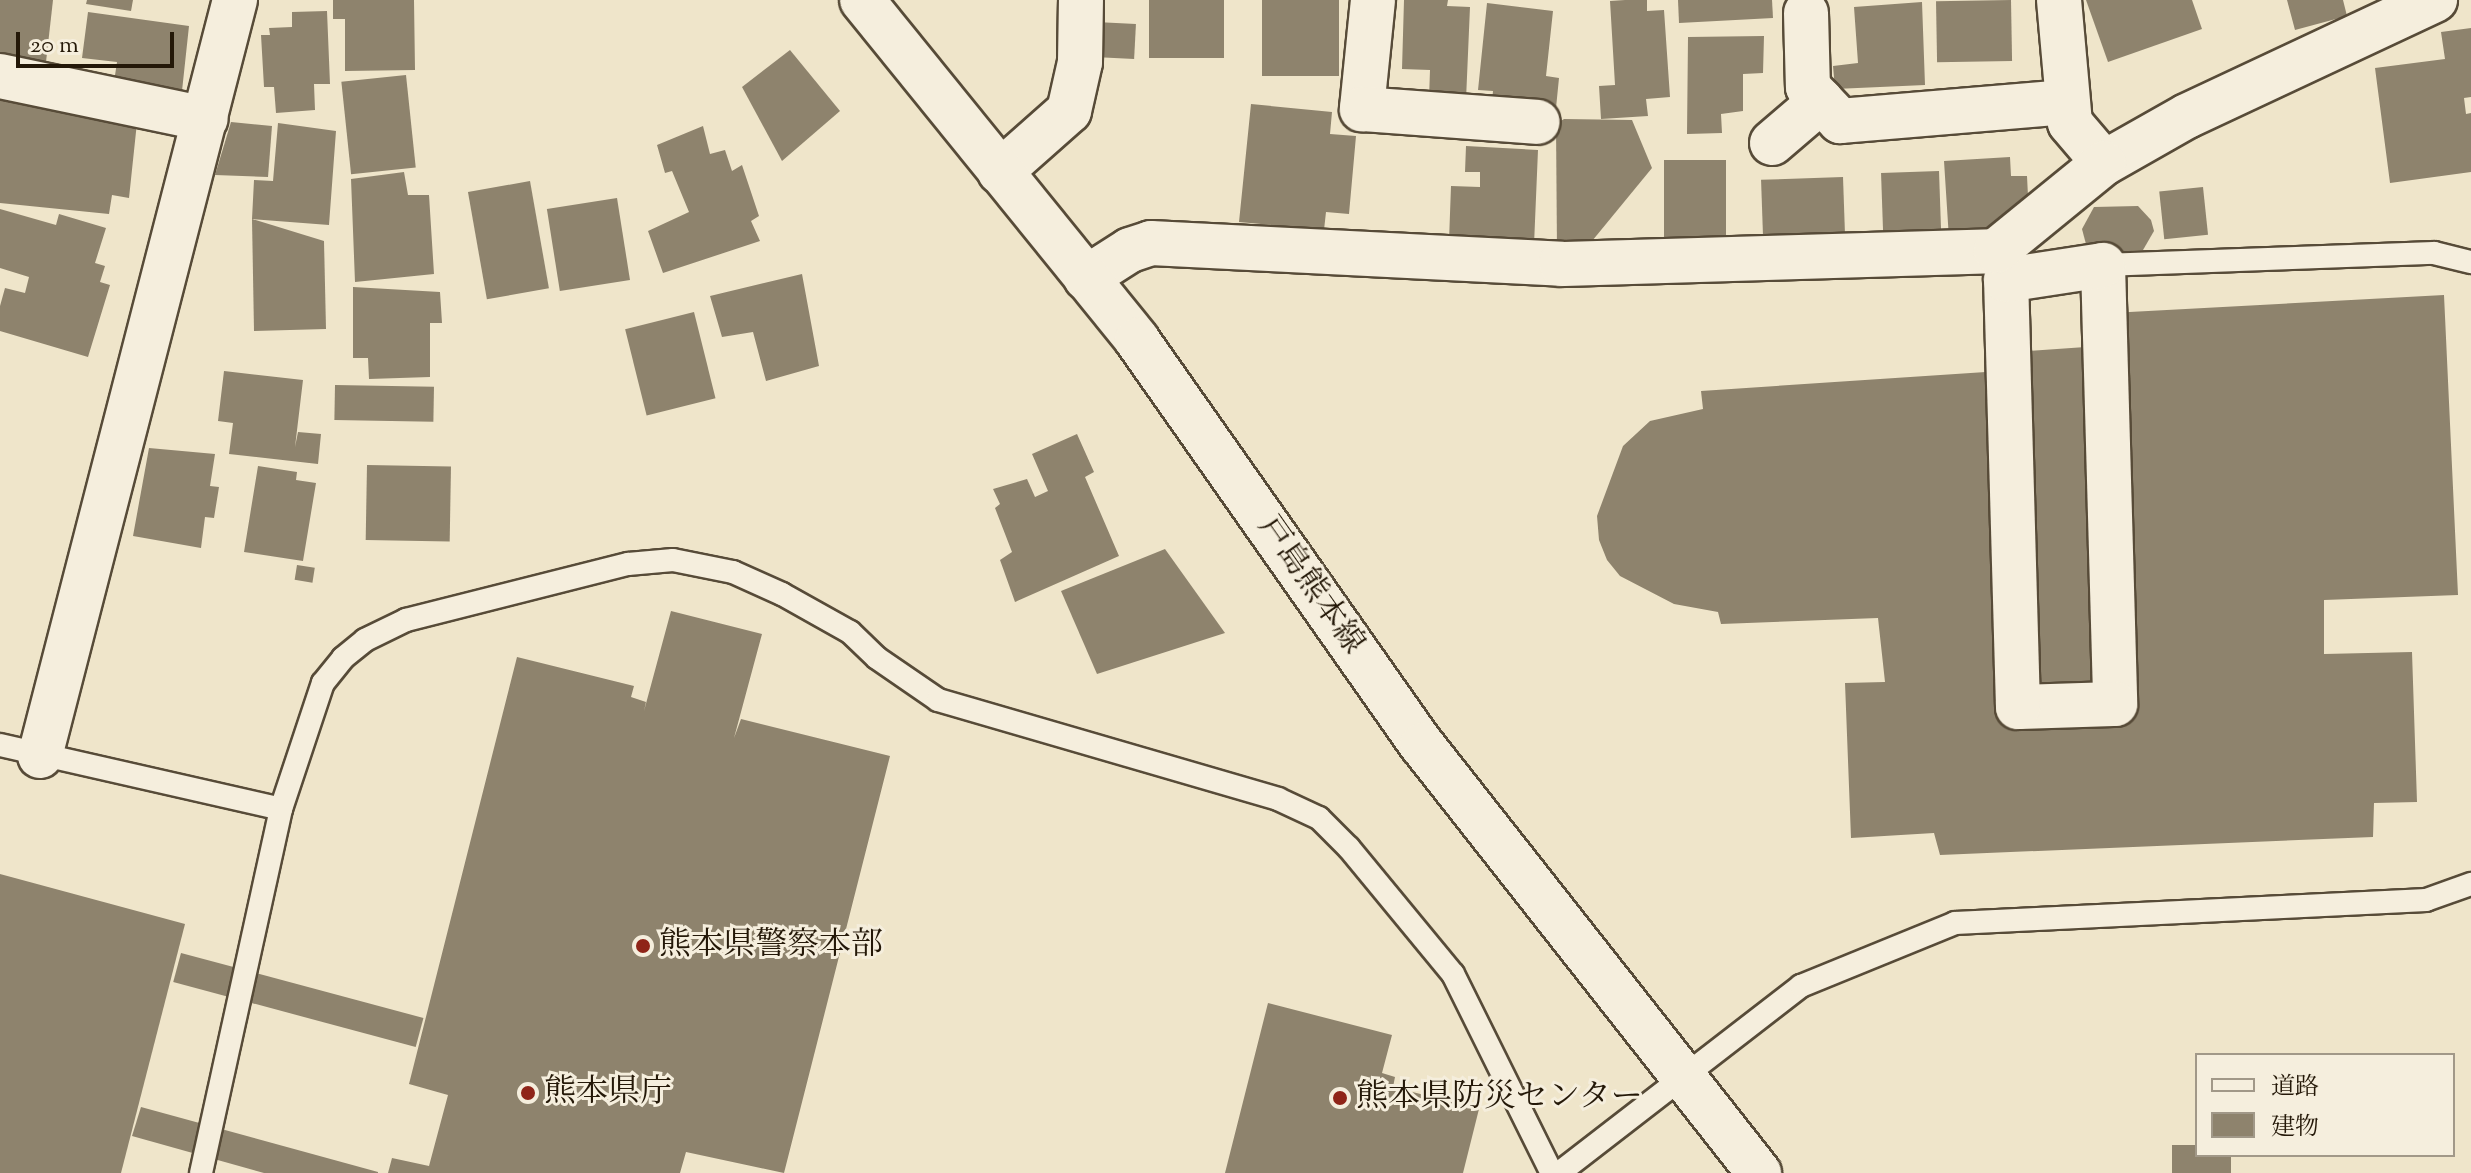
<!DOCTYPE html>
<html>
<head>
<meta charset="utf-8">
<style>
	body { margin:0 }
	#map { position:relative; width:2471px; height:1173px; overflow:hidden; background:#efe5ca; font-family:"Sorts Mill Goudy","Noto Serif JP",serif }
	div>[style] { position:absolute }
	.building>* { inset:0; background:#8e836d; transform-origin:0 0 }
	.roads { filter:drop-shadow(2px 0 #574b38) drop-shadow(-2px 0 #574b38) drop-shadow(0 2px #574b38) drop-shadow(0 -2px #574b38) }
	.lane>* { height:22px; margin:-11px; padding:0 11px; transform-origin:11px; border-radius:11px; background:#f5eedd }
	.street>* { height:44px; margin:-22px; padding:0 22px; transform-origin:22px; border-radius:22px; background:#f5eedd }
	.secondary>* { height:44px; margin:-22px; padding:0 22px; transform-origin:22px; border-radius:22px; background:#f5eedd }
	.dots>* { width:22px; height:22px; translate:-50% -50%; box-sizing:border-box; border:4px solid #f5eedd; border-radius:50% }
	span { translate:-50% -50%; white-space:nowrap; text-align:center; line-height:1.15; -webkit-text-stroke:6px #f5eedd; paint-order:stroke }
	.street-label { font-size:32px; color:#241808 }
	.poi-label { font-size:32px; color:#241808 }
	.left { translate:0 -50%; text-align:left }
	.legend { position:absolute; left:2195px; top:1053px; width:260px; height:104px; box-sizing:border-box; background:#f5eedd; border:2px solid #a19888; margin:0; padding:10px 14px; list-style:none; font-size:24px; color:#241808 }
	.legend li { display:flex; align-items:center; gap:16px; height:40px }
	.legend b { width:40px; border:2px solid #a19888 }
	.scale { position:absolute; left:16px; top:32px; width:158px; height:36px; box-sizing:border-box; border:4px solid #241808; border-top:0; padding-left:10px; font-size:24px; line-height:28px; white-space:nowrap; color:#241808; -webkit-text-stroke:6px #f5eedd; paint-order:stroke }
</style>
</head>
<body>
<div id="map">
	<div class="building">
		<div style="clip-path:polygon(0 0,53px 0,46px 62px,0 58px)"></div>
		<div style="clip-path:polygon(87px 0,133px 0,131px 11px,86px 4px)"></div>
		<div style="clip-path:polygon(333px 0,414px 0,415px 70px,345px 71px,345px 19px,333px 19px)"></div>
		<div style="left:1149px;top:0;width:75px;height:58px"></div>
		<div style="left:1262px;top:0;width:77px;height:76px"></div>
		<div style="clip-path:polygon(1404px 0,1448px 0,1447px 6px,1470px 7px,1466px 100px,1429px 99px,1430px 70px,1402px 69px)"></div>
		<div style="clip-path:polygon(1625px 0,1647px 0,1647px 11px,1664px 10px,1670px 97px,1646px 99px,1648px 116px,1601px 119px,1599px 86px,1615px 85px,1610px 1px)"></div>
		<div style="clip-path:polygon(1678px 0,1772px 0,1773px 18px,1679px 23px)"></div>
		<div style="left:2011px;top:0;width:61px;height:75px;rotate:89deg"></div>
		<div style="clip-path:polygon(2086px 0,2192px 0,2202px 29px,2108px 62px)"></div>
		<div style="clip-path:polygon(2287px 0,2343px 0,2347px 16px,2295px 30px)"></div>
		<div style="clip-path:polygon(1922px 2px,1925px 85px,1835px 89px,1833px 66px,1858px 63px,1854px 7px)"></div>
		<div style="clip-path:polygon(1487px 3px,1553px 11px,1546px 76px,1559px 78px,1556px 108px,1492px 101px,1493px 91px,1478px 90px)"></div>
		<div style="clip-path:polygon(327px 11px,330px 84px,314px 84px,315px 110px,276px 113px,274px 87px,264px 87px,261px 35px,270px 35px,269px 28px,292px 27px,292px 12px)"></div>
		<div style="clip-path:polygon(88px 12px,189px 26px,182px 91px,114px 82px,117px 62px,82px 58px)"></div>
		<div style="left:1096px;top:22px;width:40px;height:35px;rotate:3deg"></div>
		<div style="clip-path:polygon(2471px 28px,2471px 97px,2464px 98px,2466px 114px,2471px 113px,2471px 172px,2390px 183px,2375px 68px,2445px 59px,2441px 32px)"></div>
		<div style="clip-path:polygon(1764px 36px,1763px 73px,1743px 74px,1743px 111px,1721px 114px,1722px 133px,1687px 134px,1688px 37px)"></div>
		<div style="clip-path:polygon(790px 50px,840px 111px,782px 161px,742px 87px)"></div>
		<div style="left:406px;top:75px;width:93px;height:65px;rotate:84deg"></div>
		<div style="clip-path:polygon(0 98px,138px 113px,129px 198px,112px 195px,109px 214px,0 203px)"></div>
		<div style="clip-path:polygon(1251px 104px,1332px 112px,1330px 134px,1356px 136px,1349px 214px,1326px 212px,1324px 230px,1239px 222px)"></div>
		<div style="clip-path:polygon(1564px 119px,1632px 120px,1652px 168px,1583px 252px,1557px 251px,1556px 124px)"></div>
		<div style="clip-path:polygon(231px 122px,272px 126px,268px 177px,215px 175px)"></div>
		<div style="clip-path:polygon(278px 123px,336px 131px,329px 225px,252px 219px,254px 180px,273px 181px)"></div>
		<div style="clip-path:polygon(703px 126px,710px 154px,725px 150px,732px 171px,742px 165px,759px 216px,751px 221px,760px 241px,663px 273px,648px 231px,689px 212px,672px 171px,665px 173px,657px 145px)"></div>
		<div style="clip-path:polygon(1466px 146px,1538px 150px,1534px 245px,1449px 241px,1451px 186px,1480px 187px,1480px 172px,1465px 172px)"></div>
		<div style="clip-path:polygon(2010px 157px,2011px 176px,2027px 176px,2029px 216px,2000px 218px,2001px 236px,1949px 239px,1944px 161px)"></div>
		<div style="left:1664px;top:160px;width:62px;height:87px"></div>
		<div style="left:1939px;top:171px;width:62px;height:58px;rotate:88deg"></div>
		<div style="clip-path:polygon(404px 172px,408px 195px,429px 195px,434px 274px,355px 282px,351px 179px)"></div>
		<div style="left:1843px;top:177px;width:64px;height:82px;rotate:88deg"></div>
		<div style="left:530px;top:181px;width:109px;height:63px;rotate:80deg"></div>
		<div style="left:2203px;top:187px;width:48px;height:44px;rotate:84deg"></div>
		<div style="left:617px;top:198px;width:83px;height:71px;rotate:81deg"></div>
		<div style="clip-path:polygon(2138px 206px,2151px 220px,2154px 231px,2143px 250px,2095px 254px,2087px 248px,2082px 229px,2094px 207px)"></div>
		<div style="clip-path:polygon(0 209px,56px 225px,59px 214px,106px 228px,95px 263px,105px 266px,100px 282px,110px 285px,88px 357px,0 331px,0 306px,5px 288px,25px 293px,29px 277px,0 268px)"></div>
		<div style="clip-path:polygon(252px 219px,324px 241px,326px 329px,254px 331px)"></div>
		<div style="clip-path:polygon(802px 274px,819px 366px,766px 381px,753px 332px,722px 337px,710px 296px)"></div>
		<div style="clip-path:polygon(353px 287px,440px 292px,442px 323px,430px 323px,430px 377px,369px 379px,368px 358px,353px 358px)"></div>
		<div style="clip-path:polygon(2444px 295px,2458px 595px,2324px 600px,2324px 654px,2412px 652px,2417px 802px,2374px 803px,2373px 837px,1940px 855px,1934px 833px,1851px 838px,1845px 683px,1885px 682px,1878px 618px,1721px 624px,1718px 612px,1674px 604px,1620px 576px,1607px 560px,1599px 540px,1597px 516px,1623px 446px,1650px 421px,1703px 409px,1701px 391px,2016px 370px,2014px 352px,2114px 345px,2111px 313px)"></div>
		<div style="left:694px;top:312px;width:89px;height:71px;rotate:76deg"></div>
		<div style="clip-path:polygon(224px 371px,303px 380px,295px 447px,298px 432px,321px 434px,318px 464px,229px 454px,233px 423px,218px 421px)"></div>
		<div style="left:335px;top:385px;width:99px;height:35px;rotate:1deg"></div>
		<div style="clip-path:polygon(1077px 434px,1094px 472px,1085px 477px,1119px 556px,1015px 602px,1000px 560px,1012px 552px,995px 508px,1000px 504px,993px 489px,1027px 479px,1035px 497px,1048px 491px,1032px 454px)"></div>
		<div style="clip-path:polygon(149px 448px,215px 454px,210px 486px,219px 487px,214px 518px,205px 517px,201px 548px,133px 536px)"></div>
		<div style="left:367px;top:465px;width:84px;height:75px;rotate:1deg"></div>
		<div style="clip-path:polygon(258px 466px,297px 472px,296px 480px,316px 483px,303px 561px,244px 552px)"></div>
		<div style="clip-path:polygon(1165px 549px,1225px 633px,1097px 674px,1061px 591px)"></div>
		<div style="left:297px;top:565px;width:18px;height:15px;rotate:9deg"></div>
		<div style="clip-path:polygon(671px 611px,762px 634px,734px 738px,741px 719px,890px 756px,784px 1173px,686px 1152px,680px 1173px,388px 1173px,392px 1158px,429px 1166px,448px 1095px,409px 1084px,517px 657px,634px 686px,631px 697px,646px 702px,644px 711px)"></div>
		<div style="clip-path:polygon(0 874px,185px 924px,121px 1173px,0 1173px)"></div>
		<div style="left:181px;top:953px;width:251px;height:30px;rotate:15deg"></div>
		<div style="clip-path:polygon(1268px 1003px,1392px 1035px,1382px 1073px,1395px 1077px,1393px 1087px,1479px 1109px,1463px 1173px,1225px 1173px)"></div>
		<div style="clip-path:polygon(141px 1107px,378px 1172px,378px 1173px,264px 1173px,132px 1136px)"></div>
		<div style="clip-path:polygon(2172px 1145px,2197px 1145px,2197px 1155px,2231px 1155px,2231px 1173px,2172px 1173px)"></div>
	</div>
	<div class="roads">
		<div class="lane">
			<div style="left:2103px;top:265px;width:331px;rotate:-2.1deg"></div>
			<div style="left:2434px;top:253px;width:38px;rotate:14deg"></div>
			<div style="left:0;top:745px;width:288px;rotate:12.8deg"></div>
			<div style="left:201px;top:1173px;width:373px;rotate:-77.6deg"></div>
			<div style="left:281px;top:809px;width:133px;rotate:-71.6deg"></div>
			<div style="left:323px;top:683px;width:32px;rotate:-51deg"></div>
			<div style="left:343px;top:658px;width:28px;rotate:-39deg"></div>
			<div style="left:365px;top:640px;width:46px;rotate:-26deg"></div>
			<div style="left:406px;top:620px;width:229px;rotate:-14.2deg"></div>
			<div style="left:628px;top:564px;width:45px;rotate:-5.1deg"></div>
			<div style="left:673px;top:560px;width:61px;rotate:11.3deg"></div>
			<div style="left:733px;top:572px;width:54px;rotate:24.2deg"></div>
			<div style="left:782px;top:594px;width:78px;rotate:29.2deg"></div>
			<div style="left:850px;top:632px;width:37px;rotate:44deg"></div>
			<div style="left:877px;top:658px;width:74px;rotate:34.5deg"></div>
			<div style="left:938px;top:700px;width:354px;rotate:16.2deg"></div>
			<div style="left:1278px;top:799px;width:45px;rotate:24.9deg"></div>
			<div style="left:1319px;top:818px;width:42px;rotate:45deg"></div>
			<div style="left:1349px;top:848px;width:163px;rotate:50.5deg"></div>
			<div style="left:1453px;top:974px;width:222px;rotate:63.6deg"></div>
			<div style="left:1559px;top:1173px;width:306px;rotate:-37.7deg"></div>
			<div style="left:1801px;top:986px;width:166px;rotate:-22.2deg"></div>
			<div style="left:1955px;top:923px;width:472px;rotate:-2.8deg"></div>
			<div style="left:2426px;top:900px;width:48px;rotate:-19.6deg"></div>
		</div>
		<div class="street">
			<div style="left:1373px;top:0;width:110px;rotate:95.8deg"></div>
			<div style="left:1362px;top:109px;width:176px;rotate:4.2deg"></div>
			<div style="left:2059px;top:0;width:123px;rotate:84.9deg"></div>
			<div style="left:2070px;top:123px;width:52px;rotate:49.6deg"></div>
			<div style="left:2104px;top:163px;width:95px;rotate:-29.5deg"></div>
			<div style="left:2187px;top:116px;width:274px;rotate:-25.1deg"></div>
			<div style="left:1806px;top:13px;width:74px;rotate:88.5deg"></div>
			<div style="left:1808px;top:87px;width:47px;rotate:46.7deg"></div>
			<div style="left:1840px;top:121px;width:227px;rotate:-4.8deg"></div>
			<div style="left:0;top:76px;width:210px;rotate:11.8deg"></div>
			<div style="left:1772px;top:143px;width:65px;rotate:-40.6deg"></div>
			<div style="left:1000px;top:172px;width:92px;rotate:-41.5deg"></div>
			<div style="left:1069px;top:111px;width:50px;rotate:-77.3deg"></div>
			<div style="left:1080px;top:62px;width:62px;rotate:-89.1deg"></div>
			<div style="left:2103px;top:265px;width:439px;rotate:88.4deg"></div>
			<div style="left:2115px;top:704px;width:97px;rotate:178.2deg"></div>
			<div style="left:2018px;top:707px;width:427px;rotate:-91.6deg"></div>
			<div style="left:2006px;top:280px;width:98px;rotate:-8.8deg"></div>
			<div style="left:1086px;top:278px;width:52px;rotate:-32.5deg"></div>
			<div style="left:1130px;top:250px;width:22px;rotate:-18deg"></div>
			<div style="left:1151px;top:243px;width:411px;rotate:2.9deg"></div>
			<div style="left:1561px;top:264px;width:435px;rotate:-1.7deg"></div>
			<div style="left:1996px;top:251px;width:139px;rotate:-39.2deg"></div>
			<div style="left:40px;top:756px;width:781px;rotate:-75.54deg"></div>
		</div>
		<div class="secondary">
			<div style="left:862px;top:0;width:437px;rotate:51deg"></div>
			<div style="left:1137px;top:340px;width:495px;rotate:54.9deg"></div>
			<div style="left:1422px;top:745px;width:545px;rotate:51.78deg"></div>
		</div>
	</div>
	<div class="dots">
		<div style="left:643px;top:946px;background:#8f2418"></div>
		<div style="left:528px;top:1093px;background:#8f2418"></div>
		<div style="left:1340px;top:1098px;background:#8f2418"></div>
	</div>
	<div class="street-label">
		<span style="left:1310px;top:586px;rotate:55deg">戸島熊本線</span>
	</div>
	<div class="poi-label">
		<span class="left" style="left:659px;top:946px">熊本県警察本部</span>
		<span class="left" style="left:544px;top:1093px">熊本県庁</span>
		<span class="left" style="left:1356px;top:1098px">熊本県防災センター</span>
	</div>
	<ul class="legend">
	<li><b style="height:10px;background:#f5eedd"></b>道路</li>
	<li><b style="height:22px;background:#8e836d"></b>建物</li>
	</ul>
	<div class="scale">20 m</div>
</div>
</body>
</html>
